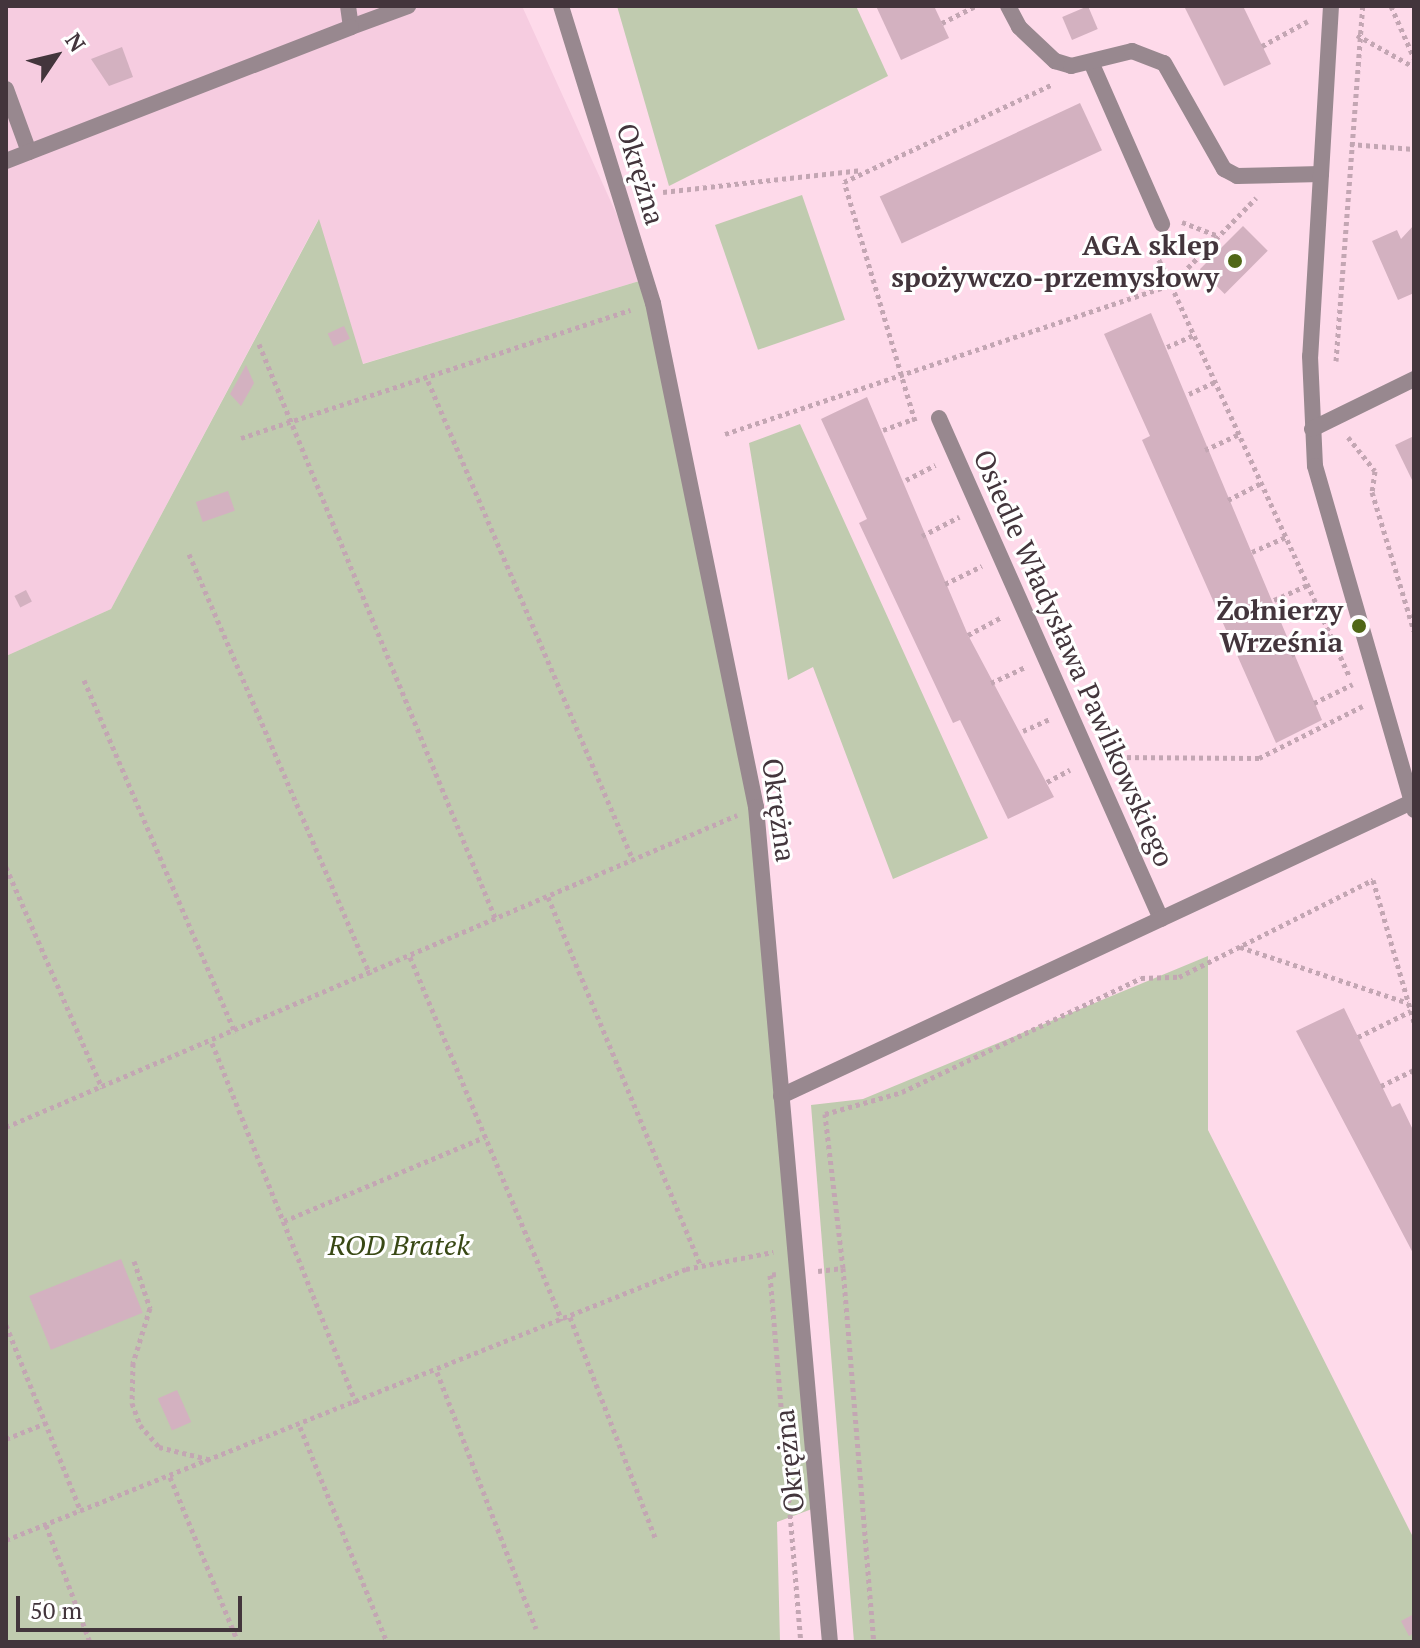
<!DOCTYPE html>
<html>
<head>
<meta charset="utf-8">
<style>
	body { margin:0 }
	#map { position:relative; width:1420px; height:1648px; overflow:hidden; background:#fedaea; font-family:"PT Serif",serif }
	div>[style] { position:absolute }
	.built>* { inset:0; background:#f6cce0 }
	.green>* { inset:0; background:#c0cbaf; transform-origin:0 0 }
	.building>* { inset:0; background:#d3b1c0; transform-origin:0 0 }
	.path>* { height:5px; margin-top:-2.5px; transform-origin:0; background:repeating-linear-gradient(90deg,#c3a6b3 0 4px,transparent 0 8px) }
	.service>* { height:16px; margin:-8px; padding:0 8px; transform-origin:8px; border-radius:8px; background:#98888f }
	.minor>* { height:16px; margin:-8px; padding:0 8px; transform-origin:8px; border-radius:8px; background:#98888f }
	.tertiary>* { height:16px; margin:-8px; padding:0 8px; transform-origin:8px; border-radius:8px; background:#98888f }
	.dots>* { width:22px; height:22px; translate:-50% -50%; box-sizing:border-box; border:4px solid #fff; border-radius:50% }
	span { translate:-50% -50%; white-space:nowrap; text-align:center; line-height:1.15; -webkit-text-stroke:6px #fff; paint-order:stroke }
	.street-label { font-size:28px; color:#43353c }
	.poi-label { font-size:28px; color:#43353c; font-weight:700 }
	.right { translate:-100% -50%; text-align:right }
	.park-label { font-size:28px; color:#384814; font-style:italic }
	.frame { position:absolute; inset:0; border:8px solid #43353c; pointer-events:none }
	.north { position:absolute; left:16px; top:16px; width:80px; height:80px; -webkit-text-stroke:6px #fff; paint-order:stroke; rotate:55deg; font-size:22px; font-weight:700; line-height:32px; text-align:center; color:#43353c }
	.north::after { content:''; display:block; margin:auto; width:28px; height:36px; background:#43353c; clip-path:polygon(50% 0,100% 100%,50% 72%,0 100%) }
	.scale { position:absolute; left:16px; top:1596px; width:226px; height:36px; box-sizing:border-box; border:4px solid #43353c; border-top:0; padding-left:10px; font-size:24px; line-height:28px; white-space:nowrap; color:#43353c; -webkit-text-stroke:6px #fff; paint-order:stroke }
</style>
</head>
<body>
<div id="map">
	<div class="built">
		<div style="clip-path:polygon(6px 6px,522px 6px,646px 279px,362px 364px,318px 220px,111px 609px,6px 656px)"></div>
	</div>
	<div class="green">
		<div style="clip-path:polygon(617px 6px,856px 6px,888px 76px,669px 186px)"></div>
		<div style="left:802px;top:195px;width:132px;height:92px;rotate:71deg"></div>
		<div style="clip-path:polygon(319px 219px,363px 364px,646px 279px,756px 807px,820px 1506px,777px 1522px,780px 1642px,6px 1642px,6px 656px,111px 609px)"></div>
		<div style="clip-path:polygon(800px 424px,988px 838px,893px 879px,813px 667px,788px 680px,749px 443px)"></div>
		<div style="clip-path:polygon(1208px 956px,1208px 1130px,1414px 1539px,1414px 1642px,854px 1642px,811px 1105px,863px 1099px)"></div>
	</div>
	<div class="building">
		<div style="clip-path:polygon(876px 6px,934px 6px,949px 38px,901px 60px)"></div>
		<div style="left:1088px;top:6px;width:25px;height:28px;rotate:67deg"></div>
		<div style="clip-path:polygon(1184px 6px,1243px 6px,1271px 64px,1224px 86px)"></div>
		<div style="clip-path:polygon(122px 47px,133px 77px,109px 86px,91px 59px)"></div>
		<div style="left:1080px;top:103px;width:52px;height:221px;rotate:65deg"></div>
		<div style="clip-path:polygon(1414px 225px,1414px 293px,1398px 300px,1372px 241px,1397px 230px,1401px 239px)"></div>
		<div style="left:1243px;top:226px;width:35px;height:61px;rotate:45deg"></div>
		<div style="clip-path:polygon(1151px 313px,1322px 720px,1276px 743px,1142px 440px,1150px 436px,1104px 334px)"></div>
		<div style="left:344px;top:326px;width:14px;height:18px;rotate:65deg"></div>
		<div style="clip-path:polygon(246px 365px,254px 383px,241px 406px,230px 394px)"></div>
		<div style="clip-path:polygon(867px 397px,968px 635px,1054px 797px,1008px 819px,960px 720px,953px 723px,859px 523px,867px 519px,821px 419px)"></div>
		<div style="clip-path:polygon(1414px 436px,1414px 484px,1395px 445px)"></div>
		<div style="left:228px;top:491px;width:21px;height:34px;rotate:71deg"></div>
		<div style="left:26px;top:590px;width:13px;height:13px;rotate:63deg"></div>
		<div style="clip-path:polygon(1344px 1008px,1392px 1107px,1400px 1103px,1414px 1132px,1414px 1255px,1296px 1031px)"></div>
		<div style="left:121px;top:1259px;width:58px;height:99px;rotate:68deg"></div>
		<div style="left:177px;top:1390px;width:35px;height:21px;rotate:66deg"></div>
		<div style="clip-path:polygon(1414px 1614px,1414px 1633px,1409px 1636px,1401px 1621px)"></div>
	</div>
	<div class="path">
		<div style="left:1391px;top:6px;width:57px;rotate:66.1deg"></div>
		<div style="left:942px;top:23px;width:37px;rotate:-27deg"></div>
		<div style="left:1357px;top:35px;width:65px;rotate:29.3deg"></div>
		<div style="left:1262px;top:46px;width:52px;rotate:-28.5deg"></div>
		<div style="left:1350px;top:144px;width:64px;rotate:4.5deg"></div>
		<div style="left:663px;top:192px;width:200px;rotate:-6.3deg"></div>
		<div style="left:1182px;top:222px;width:40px;rotate:21deg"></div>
		<div style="left:1152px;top:245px;width:44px;rotate:64.6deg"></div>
		<div style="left:1171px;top:285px;width:122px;rotate:-45.7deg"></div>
		<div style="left:259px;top:344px;width:623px;rotate:67.63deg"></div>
		<div style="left:1167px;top:347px;width:30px;rotate:-24deg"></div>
		<div style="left:1336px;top:361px;width:356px;rotate:-85.7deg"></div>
		<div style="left:428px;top:381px;width:521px;rotate:66.83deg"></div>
		<div style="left:1189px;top:394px;width:29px;rotate:-25deg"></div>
		<div style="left:915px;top:421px;width:249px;rotate:-106.5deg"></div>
		<div style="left:844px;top:182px;width:229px;rotate:-25.1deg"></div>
		<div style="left:883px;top:430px;width:33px;rotate:-20deg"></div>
		<div style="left:725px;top:434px;width:470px;rotate:-18.5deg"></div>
		<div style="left:1171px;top:285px;width:429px;rotate:65.5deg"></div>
		<div style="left:1348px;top:437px;width:43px;rotate:51.5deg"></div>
		<div style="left:1375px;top:471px;width:21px;rotate:98deg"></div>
		<div style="left:1372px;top:492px;width:145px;rotate:73.2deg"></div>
		<div style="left:241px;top:438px;width:410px;rotate:-18.2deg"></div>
		<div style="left:1205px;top:450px;width:38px;rotate:-25deg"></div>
		<div style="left:906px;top:480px;width:33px;rotate:-27deg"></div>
		<div style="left:1228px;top:500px;width:38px;rotate:-27deg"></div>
		<div style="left:922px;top:536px;width:42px;rotate:-27.2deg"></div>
		<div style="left:1252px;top:552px;width:37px;rotate:-24deg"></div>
		<div style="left:189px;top:554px;width:458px;rotate:66.7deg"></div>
		<div style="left:945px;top:584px;width:41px;rotate:-25.9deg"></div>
		<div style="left:1274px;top:600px;width:37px;rotate:-24deg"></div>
		<div style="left:968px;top:635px;width:38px;rotate:-28deg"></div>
		<div style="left:1291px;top:655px;width:44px;rotate:-27.1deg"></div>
		<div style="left:84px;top:680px;width:384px;rotate:66.8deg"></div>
		<div style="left:991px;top:683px;width:38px;rotate:-25deg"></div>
		<div style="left:1314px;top:703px;width:43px;rotate:-26deg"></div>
		<div style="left:1023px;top:731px;width:30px;rotate:-24deg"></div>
		<div style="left:1111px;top:757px;width:148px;rotate:0.4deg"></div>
		<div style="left:1259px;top:758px;width:116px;rotate:-26.6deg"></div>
		<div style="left:1047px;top:782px;width:26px;rotate:-28deg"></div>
		<div style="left:6px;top:867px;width:241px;rotate:66.5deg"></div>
		<div style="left:548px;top:897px;width:399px;rotate:67.5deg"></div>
		<div style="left:1240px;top:947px;width:177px;rotate:18.4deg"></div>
		<div style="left:410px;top:957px;width:394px;rotate:67.3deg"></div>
		<div style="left:1358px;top:1037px;width:59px;rotate:-26.1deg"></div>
		<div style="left:212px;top:1043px;width:390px;rotate:68.2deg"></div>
		<div style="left:1381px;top:1086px;width:37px;rotate:-26deg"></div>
		<div style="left:6px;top:1127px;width:795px;rotate:-23.11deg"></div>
		<div style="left:284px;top:1221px;width:218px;rotate:-22.7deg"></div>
		<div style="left:134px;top:1261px;width:50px;rotate:71.2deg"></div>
		<div style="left:150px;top:1308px;width:58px;rotate:107.2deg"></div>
		<div style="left:133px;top:1363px;width:40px;rotate:91.4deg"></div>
		<div style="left:132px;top:1403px;width:23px;rotate:70deg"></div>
		<div style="left:140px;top:1425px;width:29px;rotate:49deg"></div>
		<div style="left:159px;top:1447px;width:55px;rotate:13.8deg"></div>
		<div style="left:843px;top:1268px;width:155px;rotate:-96.7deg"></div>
		<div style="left:825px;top:1114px;width:80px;rotate:-15.9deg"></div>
		<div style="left:902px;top:1092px;width:265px;rotate:-25.5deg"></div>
		<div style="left:1141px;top:978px;width:38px;rotate:-2deg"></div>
		<div style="left:1179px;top:977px;width:217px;rotate:-26.6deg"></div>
		<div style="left:1373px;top:880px;width:148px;rotate:73.9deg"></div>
		<div style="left:818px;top:1271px;width:25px;rotate:-7deg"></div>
		<div style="left:843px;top:1268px;width:375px;rotate:85.3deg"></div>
		<div style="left:776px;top:1274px;width:6px;rotate:171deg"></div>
		<div style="left:770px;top:1275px;width:368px;rotate:85.2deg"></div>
		<div style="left:570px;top:1317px;width:239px;rotate:68.9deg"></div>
		<div style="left:6px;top:1325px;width:201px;rotate:68.1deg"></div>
		<div style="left:437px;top:1372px;width:275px;rotate:68.9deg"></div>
		<div style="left:300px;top:1427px;width:232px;rotate:68deg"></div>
		<div style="left:6px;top:1439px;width:43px;rotate:-21.8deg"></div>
		<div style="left:170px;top:1477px;width:178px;rotate:67.6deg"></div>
		<div style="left:46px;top:1525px;width:125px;rotate:69.4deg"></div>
		<div style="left:6px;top:1540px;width:732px;rotate:-21.73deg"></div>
		<div style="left:686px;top:1269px;width:89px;rotate:-11.1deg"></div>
	</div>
	<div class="service">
		<div style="left:348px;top:6px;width:21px;rotate:82deg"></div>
		<div style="left:351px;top:27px;width:61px;rotate:-20.2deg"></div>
		<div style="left:1091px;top:62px;width:177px;rotate:66.3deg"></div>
		<div style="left:6px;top:89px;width:67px;rotate:69.9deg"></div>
		<div style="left:6px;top:161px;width:370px;rotate:-21.2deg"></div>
	</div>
	<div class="minor">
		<div style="left:1008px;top:6px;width:24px;rotate:62deg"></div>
		<div style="left:1019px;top:27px;width:50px;rotate:43.4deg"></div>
		<div style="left:1055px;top:61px;width:17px;rotate:17deg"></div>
		<div style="left:1071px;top:66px;width:63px;rotate:-13.8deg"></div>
		<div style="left:1132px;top:51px;width:34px;rotate:21deg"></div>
		<div style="left:1164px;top:63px;width:122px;rotate:60.5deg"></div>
		<div style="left:1224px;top:169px;width:15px;rotate:28deg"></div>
		<div style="left:1237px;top:176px;width:84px;rotate:-1.4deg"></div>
		<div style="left:1331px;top:6px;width:351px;rotate:93.4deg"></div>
		<div style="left:1310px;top:356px;width:110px;rotate:87.4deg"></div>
		<div style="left:1315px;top:466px;width:358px;rotate:73.9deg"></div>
		<div style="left:939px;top:418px;width:548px;rotate:66.1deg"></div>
		<div style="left:1312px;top:429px;width:114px;rotate:-26.1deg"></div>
		<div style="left:781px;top:1096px;width:698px;rotate:-24.99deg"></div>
	</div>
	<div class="tertiary">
		<div style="left:561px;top:6px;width:311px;rotate:72.8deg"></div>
		<div style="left:653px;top:303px;width:514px;rotate:78.45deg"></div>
		<div style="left:756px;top:807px;width:838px;rotate:84.94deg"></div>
	</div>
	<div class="dots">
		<div style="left:1235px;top:261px;background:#506817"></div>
		<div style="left:1359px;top:626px;background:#506817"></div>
	</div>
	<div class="street-label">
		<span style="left:641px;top:174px;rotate:73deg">Okrężna</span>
		<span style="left:1074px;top:658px;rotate:66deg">Osiedle Władysława Pawlikowskiego</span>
		<span style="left:779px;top:810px;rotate:82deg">Okrężna</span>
		<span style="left:789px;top:1461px;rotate:-96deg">Okrężna</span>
	</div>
	<div class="poi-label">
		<span class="right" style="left:1219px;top:261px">AGA sklep<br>spożywczo-przemysłowy</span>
		<span class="right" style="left:1343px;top:626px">Żołnierzy<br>Września</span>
	</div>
	<div class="park-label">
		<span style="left:399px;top:1245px">ROD Bratek</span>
	</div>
	<div class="frame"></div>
	<div class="north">N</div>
	<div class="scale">50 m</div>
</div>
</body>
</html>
